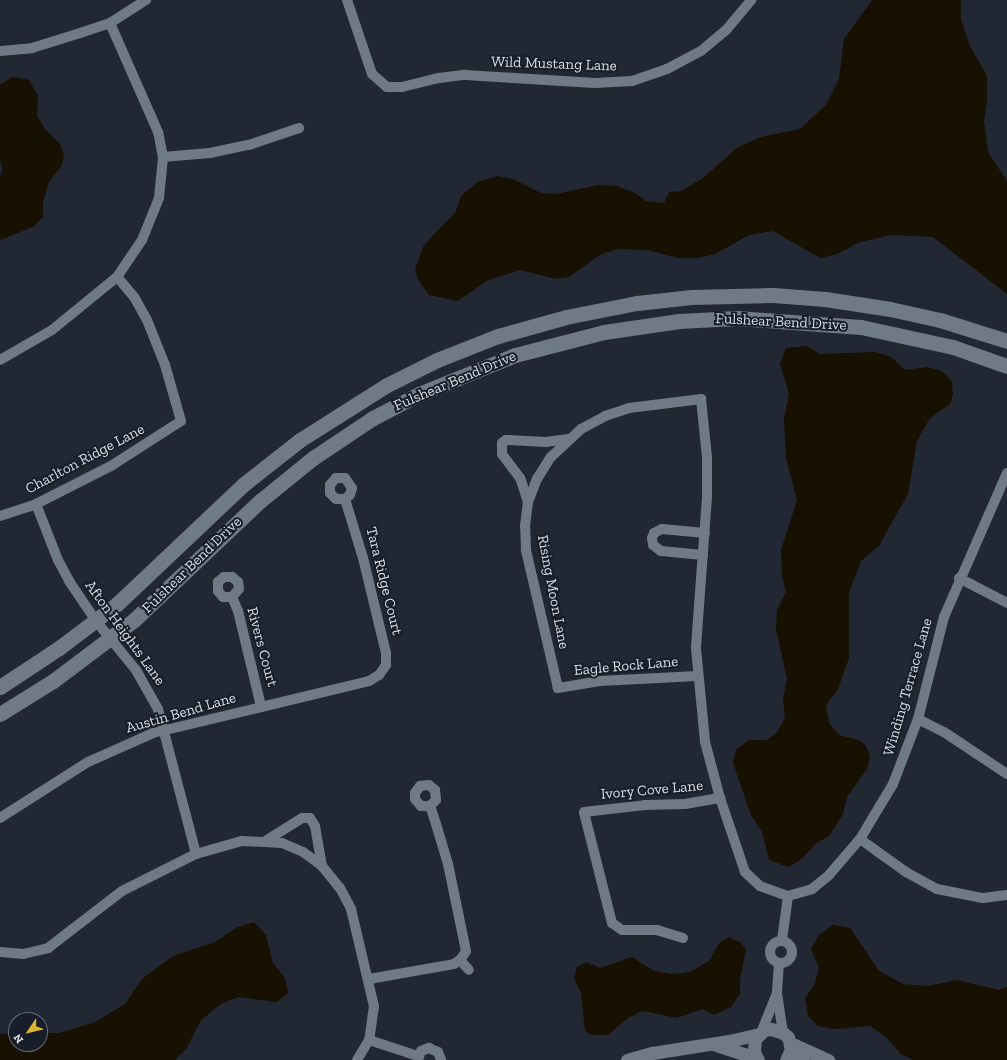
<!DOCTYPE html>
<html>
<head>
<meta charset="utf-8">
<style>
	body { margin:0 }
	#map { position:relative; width:1007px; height:1060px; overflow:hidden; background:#212833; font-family:"Zilla Slab",serif }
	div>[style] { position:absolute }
	.water>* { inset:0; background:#181000 }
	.minor>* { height:10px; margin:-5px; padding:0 5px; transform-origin:5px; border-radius:5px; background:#707986 }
	.minor>.ring { margin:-5px; padding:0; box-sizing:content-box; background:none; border:10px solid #707986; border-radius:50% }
	.tertiary>* { height:13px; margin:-6.5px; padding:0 6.5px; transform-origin:6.5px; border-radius:6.5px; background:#707986 }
	.secondary>* { height:15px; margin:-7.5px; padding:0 7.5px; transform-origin:7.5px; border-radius:7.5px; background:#707986 }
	span { translate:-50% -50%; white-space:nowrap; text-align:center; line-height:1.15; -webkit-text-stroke:4px #171e29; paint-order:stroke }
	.street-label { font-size:15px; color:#d9dee5 }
	.north { position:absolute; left:8px; top:1012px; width:40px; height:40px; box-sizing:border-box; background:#171e29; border:1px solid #656b74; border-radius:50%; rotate:235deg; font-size:11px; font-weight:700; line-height:16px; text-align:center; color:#d9dee5 }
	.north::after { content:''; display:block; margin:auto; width:14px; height:18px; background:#ddb233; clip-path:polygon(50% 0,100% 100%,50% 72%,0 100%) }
</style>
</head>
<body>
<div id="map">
	<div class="water">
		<div style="clip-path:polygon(872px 0,961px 0,961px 20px,970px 46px,987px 76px,987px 102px,984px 121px,988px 152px,1007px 181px,1007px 294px,933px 237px,891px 235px,858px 243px,837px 254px,820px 258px,773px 231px,749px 235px,715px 254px,697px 258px,678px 258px,648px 250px,619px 249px,601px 254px,569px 277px,556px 279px,520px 270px,488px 280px,458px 301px,429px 295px,418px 280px,415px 269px,424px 245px,455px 213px,461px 196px,478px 182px,497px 176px,513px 179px,541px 193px,556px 194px,598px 185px,617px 186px,637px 194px,646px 201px,664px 203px,669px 192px,681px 191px,703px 178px,738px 147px,761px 137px,800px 129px,826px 105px,839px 79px,844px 39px)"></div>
		<div style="clip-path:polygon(12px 77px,29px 80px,38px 96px,37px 115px,44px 128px,60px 144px,64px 154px,62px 165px,49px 182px,43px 203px,43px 217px,33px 227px,0 240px,0 176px,3px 169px,0 161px,0 85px)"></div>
		<div style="clip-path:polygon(807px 346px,820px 354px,875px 352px,891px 357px,905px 370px,927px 367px,942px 371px,952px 382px,953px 394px,950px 404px,930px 418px,917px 441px,908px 494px,879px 546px,861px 561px,849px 592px,849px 658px,838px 689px,826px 705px,829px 723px,839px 735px,859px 740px,866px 746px,870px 757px,867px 769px,847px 797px,843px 814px,829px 836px,815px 844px,802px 859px,788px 867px,769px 860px,762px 832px,751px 815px,733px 763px,736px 750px,749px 740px,766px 740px,776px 734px,785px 718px,783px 700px,787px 679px,776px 629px,777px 610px,786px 592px,782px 576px,781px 550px,797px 500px,786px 458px,784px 419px,789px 394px,780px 364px,786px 348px)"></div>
		<div style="clip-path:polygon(254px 922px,266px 935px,273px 963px,285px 978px,288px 993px,277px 1002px,239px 997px,221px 1004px,201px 1020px,186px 1049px,175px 1060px,0 1060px,0 1034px,16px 1033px,16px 1044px,40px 1044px,40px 1033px,60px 1033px,95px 1022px,125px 1004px,142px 979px,173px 956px,215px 942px,236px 928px)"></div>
		<div style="clip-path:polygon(833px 925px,850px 928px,879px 971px,903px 984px,928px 986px,957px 980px,999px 990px,1007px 987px,1007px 1060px,913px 1060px,901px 1054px,885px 1036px,870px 1026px,835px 1029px,818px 1026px,808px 1016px,805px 998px,814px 985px,819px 968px,811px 949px,819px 935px)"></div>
		<div style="clip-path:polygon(729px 937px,740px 942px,746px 949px,740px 980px,740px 994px,731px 1007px,714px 1015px,702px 1009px,677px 1018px,642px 1011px,628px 1018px,608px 1035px,592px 1035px,585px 1031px,581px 993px,574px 978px,577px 967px,587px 962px,600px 968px,632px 957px,654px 971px,673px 974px,690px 972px,709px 961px,720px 942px)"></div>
	</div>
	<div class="minor">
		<div style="left:347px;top:0;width:78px;rotate:71.3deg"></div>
		<div style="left:372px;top:74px;width:20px;rotate:41deg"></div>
		<div style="left:387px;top:87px;width:15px"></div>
		<div style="left:402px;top:87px;width:38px;rotate:-14deg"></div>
		<div style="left:439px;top:78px;width:26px;rotate:-7deg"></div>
		<div style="left:465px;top:75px;width:130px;rotate:3.5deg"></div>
		<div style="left:595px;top:83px;width:37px;rotate:-3deg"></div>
		<div style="left:632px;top:81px;width:37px;rotate:-19deg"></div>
		<div style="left:667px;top:69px;width:38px;rotate:-28deg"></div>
		<div style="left:701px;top:51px;width:34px;rotate:-40deg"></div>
		<div style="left:727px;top:29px;width:38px;rotate:-50deg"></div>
		<div style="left:0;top:51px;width:32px;rotate:-5deg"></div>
		<div style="left:32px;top:48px;width:53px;rotate:-17.4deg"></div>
		<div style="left:83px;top:32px;width:28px;rotate:-18deg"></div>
		<div style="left:110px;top:23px;width:43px;rotate:-32.6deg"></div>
		<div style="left:163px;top:157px;width:47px;rotate:-4.9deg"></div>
		<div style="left:210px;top:153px;width:40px;rotate:-12deg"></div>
		<div style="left:249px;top:145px;width:53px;rotate:-18.8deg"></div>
		<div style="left:0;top:360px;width:60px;rotate:-30deg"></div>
		<div style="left:52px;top:330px;width:84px;rotate:-39.2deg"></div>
		<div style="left:117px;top:277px;width:45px;rotate:-56deg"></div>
		<div style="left:142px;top:240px;width:45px;rotate:-68deg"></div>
		<div style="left:159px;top:198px;width:41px;rotate:-84.4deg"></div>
		<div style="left:163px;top:157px;width:25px;rotate:-101deg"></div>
		<div style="left:158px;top:132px;width:119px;rotate:-113.8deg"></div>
		<div style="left:528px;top:502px;width:25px;rotate:-108deg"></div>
		<div style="left:520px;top:478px;width:30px;rotate:-127deg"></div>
		<div style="left:502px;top:454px;width:11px;rotate:-90deg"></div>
		<div style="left:502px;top:443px;width:5px;rotate:-37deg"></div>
		<div style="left:506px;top:440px;width:40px;rotate:2.9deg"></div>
		<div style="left:546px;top:442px;width:21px;rotate:-8deg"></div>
		<div style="left:36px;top:504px;width:60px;rotate:68.6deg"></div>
		<div style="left:58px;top:560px;width:24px;rotate:62deg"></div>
		<div style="left:69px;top:581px;width:48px;rotate:56deg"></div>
		<div style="left:96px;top:621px;width:63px;rotate:50.8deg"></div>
		<div style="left:136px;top:670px;width:45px;rotate:60.6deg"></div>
		<div style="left:158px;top:709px;width:150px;rotate:75.3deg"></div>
		<div style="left:0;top:516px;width:38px;rotate:-18deg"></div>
		<div style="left:36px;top:504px;width:84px;rotate:-26.9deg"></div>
		<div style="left:111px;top:466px;width:83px;rotate:-32.7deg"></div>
		<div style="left:181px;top:421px;width:58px;rotate:-105.9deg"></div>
		<div style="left:165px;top:365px;width:48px;rotate:-111.8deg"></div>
		<div style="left:147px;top:320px;width:26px;rotate:-119deg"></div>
		<div style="left:134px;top:297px;width:26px;rotate:-130deg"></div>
		<div style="left:703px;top:555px;width:42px;rotate:-174.6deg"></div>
		<div style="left:661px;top:551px;width:10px;rotate:-143deg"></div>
		<div style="left:653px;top:545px;width:7px;rotate:-98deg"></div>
		<div style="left:652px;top:538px;width:5px;rotate:-68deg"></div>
		<div style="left:654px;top:533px;width:9px;rotate:-27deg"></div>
		<div style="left:662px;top:529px;width:43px;rotate:5.3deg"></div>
		<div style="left:959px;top:578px;width:54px;rotate:27.5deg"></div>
		<div style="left:232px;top:597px;width:11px;rotate:-49deg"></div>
		<div style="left:239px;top:589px;width:7px;rotate:-98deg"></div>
		<div style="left:238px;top:582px;width:8px;rotate:-140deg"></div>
		<div style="left:232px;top:577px;width:8px;rotate:180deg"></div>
		<div style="left:224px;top:577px;width:8px;rotate:140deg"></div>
		<div style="left:218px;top:582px;width:9px;rotate:90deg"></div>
		<div style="left:218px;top:591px;width:8px;rotate:50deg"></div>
		<div style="left:223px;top:597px;width:9px"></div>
		<div style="left:232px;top:597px;width:15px;rotate:67deg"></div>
		<div style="left:238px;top:611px;width:98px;rotate:76.4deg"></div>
		<div style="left:697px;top:676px;width:97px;rotate:177deg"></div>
		<div style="left:600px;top:681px;width:43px;rotate:170.5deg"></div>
		<div style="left:558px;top:688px;width:142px;rotate:-103.1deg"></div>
		<div style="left:526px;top:550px;width:24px;rotate:-92deg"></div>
		<div style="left:525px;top:526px;width:24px;rotate:-83deg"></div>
		<div style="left:528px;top:502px;width:25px;rotate:-69deg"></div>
		<div style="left:537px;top:479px;width:26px;rotate:-58deg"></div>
		<div style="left:551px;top:457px;width:41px;rotate:-43deg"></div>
		<div style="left:581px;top:429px;width:27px;rotate:-28deg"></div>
		<div style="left:605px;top:416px;width:25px;rotate:-18deg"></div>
		<div style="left:629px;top:408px;width:73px;rotate:-7.1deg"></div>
		<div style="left:701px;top:399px;width:58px;rotate:84.1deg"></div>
		<div style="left:707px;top:457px;width:40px;rotate:90deg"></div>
		<div style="left:707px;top:497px;width:151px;rotate:94.2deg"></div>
		<div style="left:696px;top:648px;width:94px;rotate:84.5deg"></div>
		<div style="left:705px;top:742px;width:58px;rotate:75deg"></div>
		<div style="left:720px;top:798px;width:78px;rotate:71.3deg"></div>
		<div style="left:745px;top:872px;width:21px;rotate:43deg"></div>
		<div style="left:760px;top:886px;width:30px;rotate:20deg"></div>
		<div style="left:788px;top:896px;width:25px;rotate:-16deg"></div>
		<div style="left:812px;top:889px;width:22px;rotate:-39deg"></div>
		<div style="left:829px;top:875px;width:48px;rotate:-49.3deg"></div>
		<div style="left:860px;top:839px;width:64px;rotate:-59deg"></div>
		<div style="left:893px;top:784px;width:70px;rotate:-69deg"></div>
		<div style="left:918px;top:719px;width:105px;rotate:-75.7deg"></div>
		<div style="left:944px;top:617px;width:157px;rotate:-66.4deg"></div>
		<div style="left:918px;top:719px;width:29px;rotate:27deg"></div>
		<div style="left:944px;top:732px;width:76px;rotate:33.7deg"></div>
		<div style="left:0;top:818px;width:104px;rotate:-32.5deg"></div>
		<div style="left:88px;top:762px;width:71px;rotate:-24deg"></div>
		<div style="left:153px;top:733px;width:222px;rotate:-13.5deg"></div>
		<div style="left:369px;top:681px;width:12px;rotate:-31deg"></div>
		<div style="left:379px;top:675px;width:12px;rotate:-55deg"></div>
		<div style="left:386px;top:665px;width:12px;rotate:-90deg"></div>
		<div style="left:386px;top:653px;width:98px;rotate:-103.6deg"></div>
		<div style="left:363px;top:558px;width:62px;rotate:-107deg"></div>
		<div style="left:345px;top:499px;width:6px;rotate:-39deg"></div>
		<div style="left:350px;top:495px;width:7px;rotate:-74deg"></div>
		<div style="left:352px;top:488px;width:12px;rotate:-125deg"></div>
		<div style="left:345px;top:478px;width:9px;rotate:180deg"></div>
		<div style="left:336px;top:478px;width:9px;rotate:131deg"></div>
		<div style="left:330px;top:485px;width:8px;rotate:90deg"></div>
		<div style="left:330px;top:493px;width:8px;rotate:45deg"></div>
		<div style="left:336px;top:499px;width:9px"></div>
		<div style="left:860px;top:839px;width:57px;rotate:35.7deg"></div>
		<div style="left:906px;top:872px;width:35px;rotate:29deg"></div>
		<div style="left:937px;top:889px;width:47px;rotate:11.1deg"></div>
		<div style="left:983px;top:898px;width:24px;rotate:-7deg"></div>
		<div style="left:267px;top:840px;width:41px;rotate:-32.2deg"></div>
		<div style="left:302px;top:818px;width:8px"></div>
		<div style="left:310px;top:818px;width:9px;rotate:58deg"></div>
		<div style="left:315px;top:826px;width:41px;rotate:80.1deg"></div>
		<div style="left:683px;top:938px;width:27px;rotate:-163deg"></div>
		<div style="left:657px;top:930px;width:35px;rotate:180deg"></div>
		<div style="left:622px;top:930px;width:12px;rotate:-145deg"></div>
		<div style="left:612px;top:923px;width:114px;rotate:-104.2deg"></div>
		<div style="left:584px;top:812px;width:61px;rotate:-6.5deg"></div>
		<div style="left:645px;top:805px;width:40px;rotate:-1.4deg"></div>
		<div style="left:685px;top:804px;width:36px;rotate:-10deg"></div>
		<div style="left:782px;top:940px;width:44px;rotate:-82.2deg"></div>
		<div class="ring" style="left:770px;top:941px;width:12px;height:12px"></div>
		<div style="left:0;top:952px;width:23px;rotate:5deg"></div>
		<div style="left:23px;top:954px;width:26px;rotate:-13deg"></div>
		<div style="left:48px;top:948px;width:93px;rotate:-37.6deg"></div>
		<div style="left:122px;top:891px;width:83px;rotate:-26.6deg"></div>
		<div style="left:196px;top:854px;width:48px;rotate:-15.8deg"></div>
		<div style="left:242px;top:841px;width:40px;rotate:2.9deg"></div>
		<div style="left:282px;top:843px;width:23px;rotate:23deg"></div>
		<div style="left:303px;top:852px;width:24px;rotate:36deg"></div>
		<div style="left:322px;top:866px;width:28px;rotate:51deg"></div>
		<div style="left:340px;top:888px;width:24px;rotate:62deg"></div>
		<div style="left:351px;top:909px;width:100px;rotate:76.7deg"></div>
		<div style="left:374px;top:1006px;width:34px;rotate:98deg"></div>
		<div style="left:369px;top:1040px;width:23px;rotate:121deg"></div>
		<div style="left:460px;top:960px;width:13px;rotate:48deg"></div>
		<div style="left:779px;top:963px;width:30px;rotate:94deg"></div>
		<div style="left:777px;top:993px;width:40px;rotate:81.5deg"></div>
		<div style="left:369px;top:979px;width:86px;rotate:-10deg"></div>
		<div style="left:454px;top:964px;width:9px;rotate:-36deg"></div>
		<div style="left:461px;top:959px;width:9px;rotate:-58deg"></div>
		<div style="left:466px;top:951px;width:89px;rotate:-101.7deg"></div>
		<div style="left:448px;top:864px;width:42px;rotate:-106.7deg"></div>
		<div style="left:436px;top:824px;width:19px;rotate:-108deg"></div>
		<div style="left:430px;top:806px;width:9px;rotate:180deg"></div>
		<div style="left:421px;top:806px;width:9px;rotate:-131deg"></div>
		<div style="left:415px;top:799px;width:6px;rotate:-90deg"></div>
		<div style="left:415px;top:793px;width:9px;rotate:-54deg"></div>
		<div style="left:420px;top:786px;width:9px;rotate:-6deg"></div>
		<div style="left:429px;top:785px;width:8px;rotate:40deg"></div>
		<div style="left:435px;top:790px;width:10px;rotate:84deg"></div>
		<div style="left:436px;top:800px;width:8px;rotate:135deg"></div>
		<div style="left:761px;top:1033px;width:43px;rotate:-68.2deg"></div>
		<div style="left:369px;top:1040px;width:52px;rotate:18.1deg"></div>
		<div style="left:418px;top:1060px;width:9px;rotate:-72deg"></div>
		<div style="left:421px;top:1051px;width:9px;rotate:-21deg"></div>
		<div style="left:429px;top:1048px;width:10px;rotate:24deg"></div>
		<div style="left:438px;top:1052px;width:9px;rotate:69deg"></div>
	</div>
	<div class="tertiary">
		<div style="left:790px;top:1043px;width:42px;rotate:24.1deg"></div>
		<div style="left:716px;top:1045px;width:42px;rotate:18deg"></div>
		<div style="left:627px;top:1060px;width:26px;rotate:-16deg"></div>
		<div style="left:652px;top:1053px;width:78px;rotate:-8.9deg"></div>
		<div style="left:729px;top:1041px;width:31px;rotate:-13deg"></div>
		<div style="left:758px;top:1060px;width:9px;rotate:-117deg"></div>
		<div style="left:754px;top:1052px;width:13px;rotate:-86deg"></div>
		<div style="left:755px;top:1039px;width:13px;rotate:-45deg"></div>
		<div style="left:764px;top:1030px;width:7px;rotate:-8deg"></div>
		<div style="left:771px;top:1029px;width:13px;rotate:18deg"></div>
		<div style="left:783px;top:1033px;width:6px;rotate:39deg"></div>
		<div style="left:788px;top:1037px;width:12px;rotate:76deg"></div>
		<div style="left:791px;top:1049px;width:12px;rotate:114deg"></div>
		<div style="left:787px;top:1060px;width:16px"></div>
	</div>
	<div class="secondary">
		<div style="left:0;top:687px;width:71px;rotate:-33.5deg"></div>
		<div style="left:59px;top:648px;width:73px;rotate:-37.2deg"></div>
		<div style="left:117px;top:604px;width:175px;rotate:-43.4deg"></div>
		<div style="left:244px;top:484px;width:71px;rotate:-38.2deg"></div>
		<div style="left:300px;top:440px;width:103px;rotate:-32.3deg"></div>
		<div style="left:387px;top:385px;width:56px;rotate:-26.6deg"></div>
		<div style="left:437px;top:360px;width:66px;rotate:-21.5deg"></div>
		<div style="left:498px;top:336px;width:71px;rotate:-15.6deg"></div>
		<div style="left:566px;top:317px;width:72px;rotate:-11.2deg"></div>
		<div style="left:637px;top:303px;width:55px;rotate:-6.2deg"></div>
		<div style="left:692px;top:297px;width:81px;rotate:-1.4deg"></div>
		<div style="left:773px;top:295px;width:52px;rotate:4.4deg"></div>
		<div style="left:825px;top:299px;width:66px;rotate:8.7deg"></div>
		<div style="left:890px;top:309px;width:51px;rotate:12.4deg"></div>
		<div style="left:940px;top:320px;width:70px;rotate:17.4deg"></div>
		<div style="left:0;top:714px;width:62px;rotate:-31.9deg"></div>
		<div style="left:53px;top:681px;width:101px;rotate:-37deg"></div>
		<div style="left:134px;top:620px;width:173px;rotate:-43.4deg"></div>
		<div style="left:260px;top:501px;width:68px;rotate:-39.1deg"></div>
		<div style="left:313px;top:458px;width:72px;rotate:-33.7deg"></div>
		<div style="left:373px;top:418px;width:52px;rotate:-27.6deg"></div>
		<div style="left:419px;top:394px;width:104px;rotate:-22.1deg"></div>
		<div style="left:515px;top:355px;width:92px;rotate:-14.5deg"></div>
		<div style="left:604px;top:332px;width:76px;rotate:-8.3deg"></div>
		<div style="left:679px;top:321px;width:58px;rotate:-3deg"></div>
		<div style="left:737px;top:318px;width:124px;rotate:4.2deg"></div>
		<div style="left:861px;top:327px;width:94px;rotate:12.3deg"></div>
		<div style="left:953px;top:347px;width:57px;rotate:19.4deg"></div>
	</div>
	<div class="street-label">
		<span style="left:554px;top:64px;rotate:2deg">Wild Mustang Lane</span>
		<span style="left:781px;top:322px;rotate:3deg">Fulshear Bend Drive</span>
		<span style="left:455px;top:381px;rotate:-23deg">Fulshear Bend Drive</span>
		<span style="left:85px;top:459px;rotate:-28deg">Charlton Ridge Lane</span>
		<span style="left:192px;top:565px;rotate:-44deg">Fulshear Bend Drive</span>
		<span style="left:384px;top:581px;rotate:76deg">Tara Ridge Court</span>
		<span style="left:553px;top:592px;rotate:79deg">Rising Moon Lane</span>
		<span style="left:125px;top:633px;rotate:54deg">Afton Heights Lane</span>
		<span style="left:262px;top:647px;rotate:75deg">Rivers Court</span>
		<span style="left:626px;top:666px;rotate:-5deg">Eagle Rock Lane</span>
		<span style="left:908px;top:687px;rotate:-74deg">Winding Terrace Lane</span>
		<span style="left:181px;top:713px;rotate:-16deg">Austin Bend Lane</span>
		<span style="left:652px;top:790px;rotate:-5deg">Ivory Cove Lane</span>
	</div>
	<div class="north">N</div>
</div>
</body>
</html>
